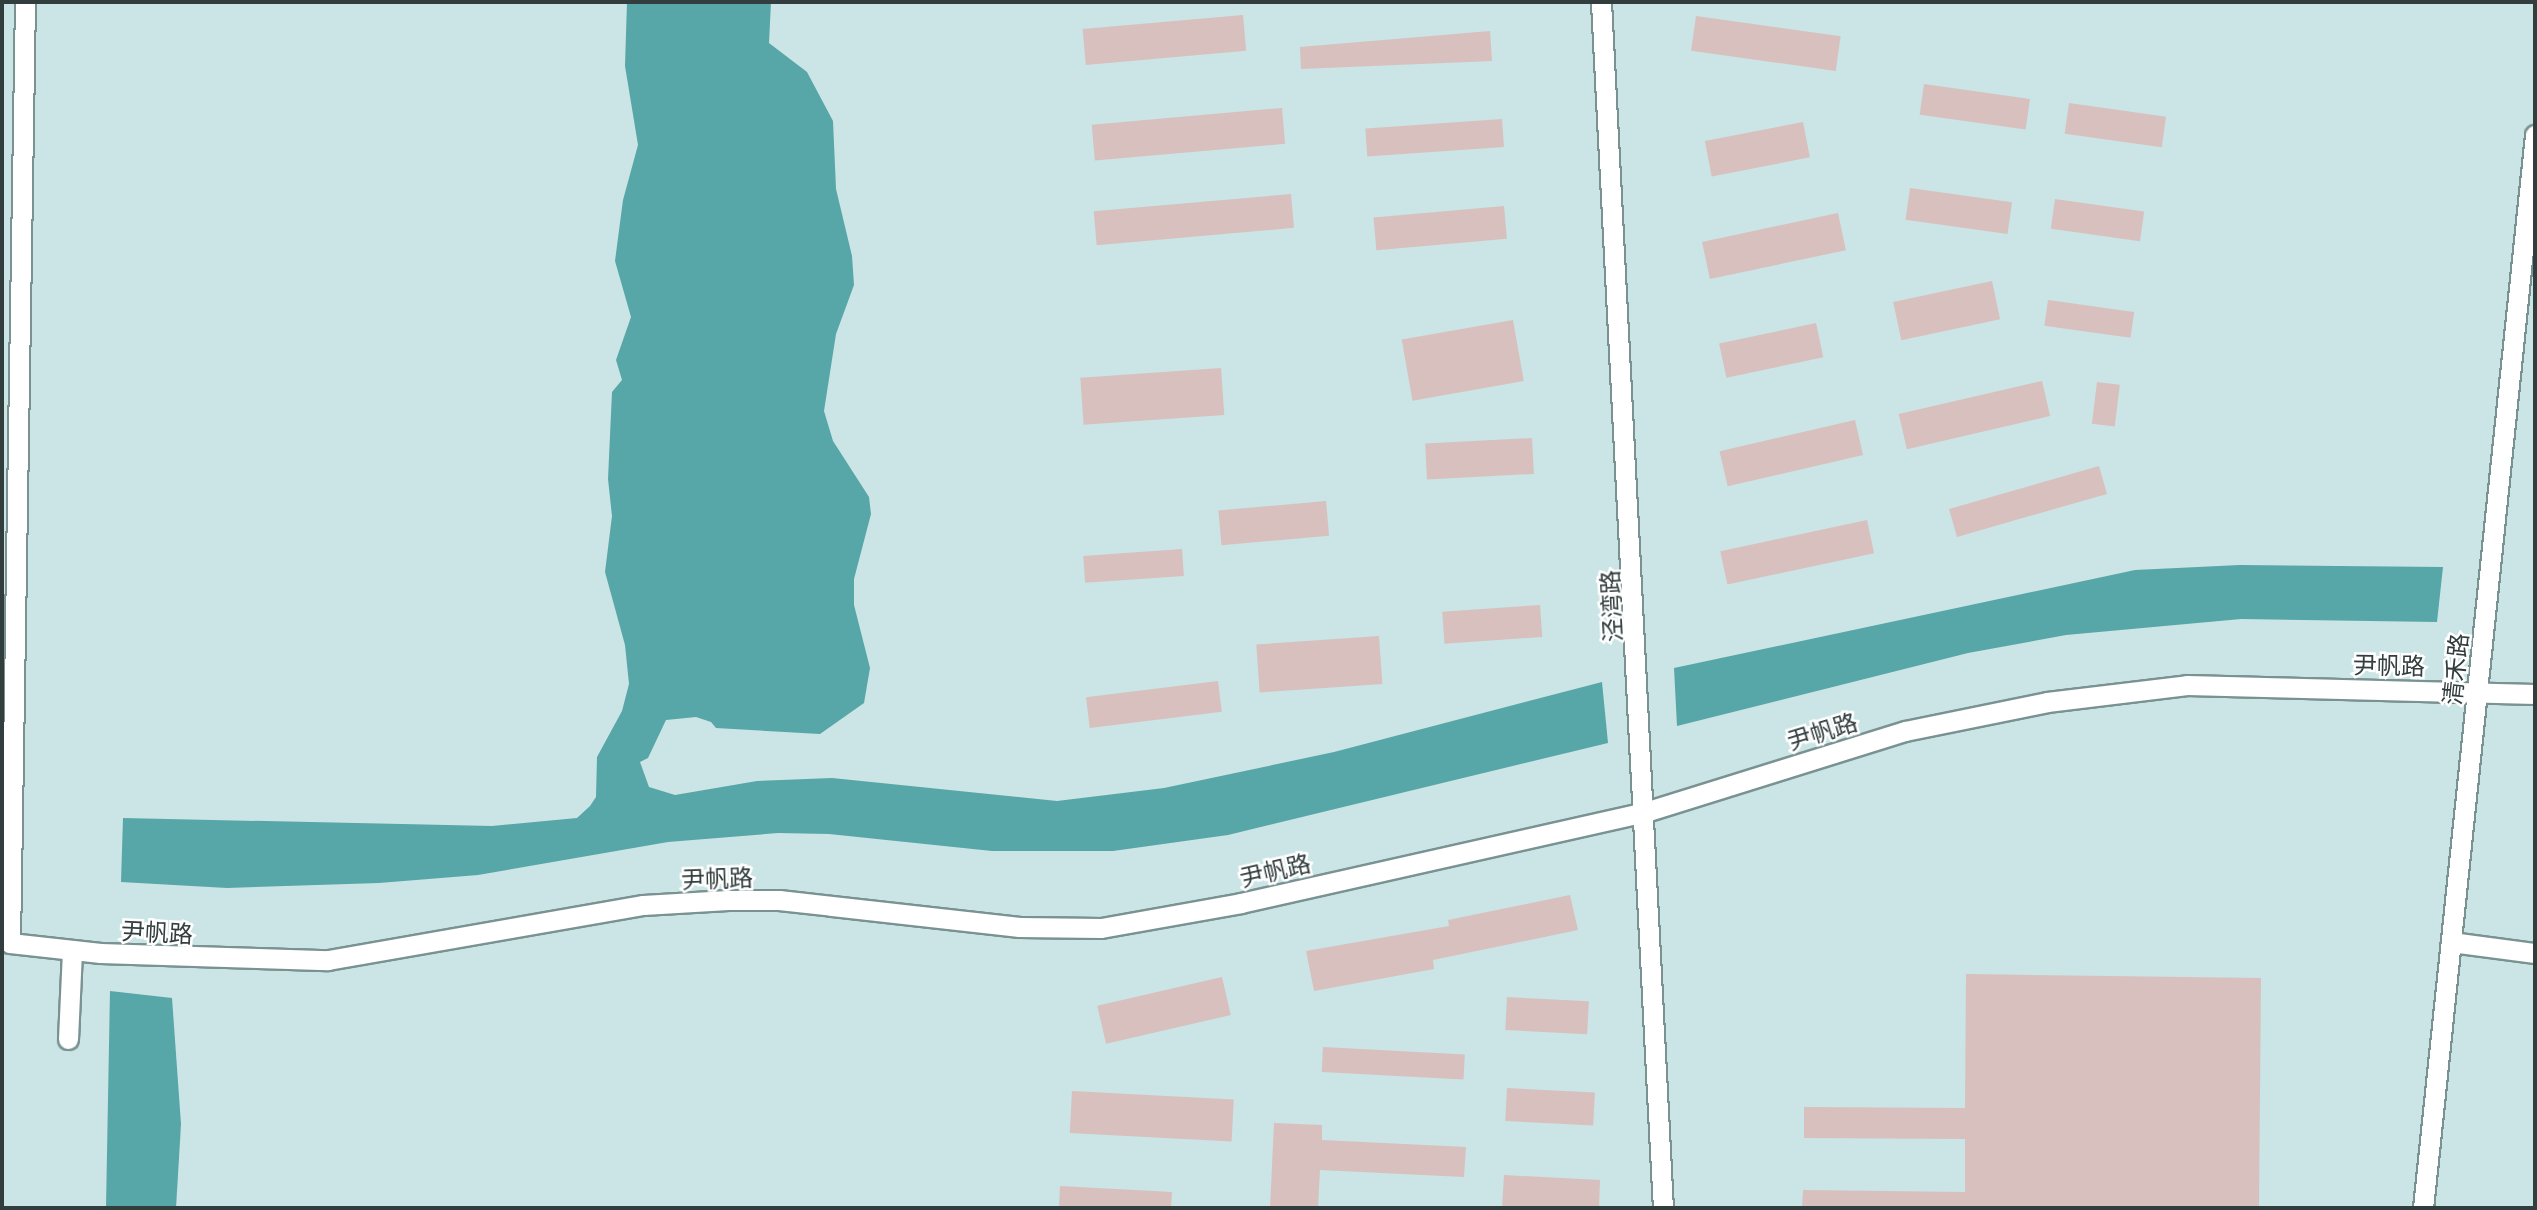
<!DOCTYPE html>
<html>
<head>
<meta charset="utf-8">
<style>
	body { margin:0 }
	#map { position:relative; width:2537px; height:1210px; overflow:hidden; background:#cbe4e5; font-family:Lato,"Noto Sans SC",sans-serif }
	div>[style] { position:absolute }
	.water>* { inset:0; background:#57a6a8 }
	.building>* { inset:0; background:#d8c0bf; transform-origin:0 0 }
	.roads { filter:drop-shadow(2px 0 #7a9292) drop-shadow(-2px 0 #7a9292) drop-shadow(0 2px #7a9292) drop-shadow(0 -2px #7a9292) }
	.minor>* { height:19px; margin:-9.5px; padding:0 9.5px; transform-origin:9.5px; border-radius:9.5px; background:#fff }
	span { translate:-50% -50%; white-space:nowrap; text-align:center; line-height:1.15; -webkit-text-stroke:5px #fff; paint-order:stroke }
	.street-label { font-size:24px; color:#323d3d }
	.frame { position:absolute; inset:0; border:4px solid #323d3d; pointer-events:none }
</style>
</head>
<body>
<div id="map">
	<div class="water">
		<div style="clip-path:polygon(627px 2px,771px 2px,769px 43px,807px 72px,833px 121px,836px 189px,852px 256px,854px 285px,836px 334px,824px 411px,833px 441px,869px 497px,871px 514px,854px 579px,854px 605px,870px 668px,864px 703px,820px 734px,716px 728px,711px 722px,696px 717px,666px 720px,648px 758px,640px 762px,649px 787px,675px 795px,757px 781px,832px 778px,1057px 801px,1164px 788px,1334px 752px,1602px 682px,1608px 743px,1228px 835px,1113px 851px,992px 851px,829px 834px,778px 833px,668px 842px,478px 875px,379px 883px,227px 888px,121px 882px,123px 818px,492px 826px,577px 818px,590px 806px,596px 797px,597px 757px,622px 711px,629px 684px,625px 645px,605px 572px,612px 516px,608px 479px,612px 392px,622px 380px,616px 360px,631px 317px,615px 261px,623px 200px,638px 145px,625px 66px)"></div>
		<div style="clip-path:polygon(2240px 565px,2443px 567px,2437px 622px,2241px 619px,2066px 635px,1968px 653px,1677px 726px,1674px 668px,2135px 570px)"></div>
		<div style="clip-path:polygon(110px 991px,172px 998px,181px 1124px,176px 1208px,106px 1208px)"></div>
	</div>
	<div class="building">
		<div style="left:1243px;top:15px;width:36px;height:161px;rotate:85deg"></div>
		<div style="left:1696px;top:16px;width:146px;height:35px;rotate:8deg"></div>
		<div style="clip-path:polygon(1490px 31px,1492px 61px,1301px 69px,1300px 47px)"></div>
		<div style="left:1924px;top:84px;width:107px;height:31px;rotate:8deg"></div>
		<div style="left:2069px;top:103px;width:98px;height:31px;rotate:8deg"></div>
		<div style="left:1282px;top:108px;width:36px;height:191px;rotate:85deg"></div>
		<div style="left:1502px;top:119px;width:28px;height:137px;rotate:86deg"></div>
		<div style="left:1803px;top:122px;width:36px;height:100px;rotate:79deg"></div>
		<div style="left:1910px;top:188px;width:103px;height:32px;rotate:8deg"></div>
		<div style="left:1291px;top:194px;width:34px;height:198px;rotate:85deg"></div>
		<div style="left:2055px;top:199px;width:90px;height:30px;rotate:8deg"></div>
		<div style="left:1504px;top:206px;width:33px;height:131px;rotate:85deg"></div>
		<div style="left:1838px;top:213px;width:38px;height:139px;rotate:78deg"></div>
		<div style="left:1992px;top:281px;width:39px;height:101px;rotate:78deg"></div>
		<div style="left:2048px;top:300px;width:87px;height:26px;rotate:8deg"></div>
		<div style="left:1513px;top:320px;width:62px;height:113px;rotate:80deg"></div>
		<div style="left:1816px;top:323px;width:35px;height:99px;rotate:78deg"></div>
		<div style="left:1221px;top:368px;width:47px;height:141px;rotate:86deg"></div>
		<div style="left:2042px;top:381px;width:36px;height:147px;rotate:77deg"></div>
		<div style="left:2097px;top:382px;width:23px;height:42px;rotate:7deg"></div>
		<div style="left:1855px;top:420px;width:36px;height:139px;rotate:77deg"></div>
		<div style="left:1532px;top:438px;width:36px;height:107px;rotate:87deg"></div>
		<div style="left:2099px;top:466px;width:29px;height:156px;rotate:74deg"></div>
		<div style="left:1326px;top:501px;width:35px;height:108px;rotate:85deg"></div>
		<div style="left:1867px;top:520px;width:34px;height:150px;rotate:78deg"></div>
		<div style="left:1182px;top:549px;width:27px;height:99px;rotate:86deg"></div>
		<div style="left:1540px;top:605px;width:32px;height:98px;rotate:86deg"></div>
		<div style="left:1379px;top:636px;width:48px;height:123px;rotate:86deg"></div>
		<div style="left:1218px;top:681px;width:31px;height:133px;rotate:83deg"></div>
		<div style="clip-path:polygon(1570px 895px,1578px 930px,1433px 960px,1434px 969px,1314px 991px,1306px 951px,1449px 926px,1448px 920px)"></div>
		<div style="clip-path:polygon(1966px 974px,2261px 978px,2259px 1208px,1802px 1208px,1803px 1190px,1965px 1192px,1965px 1139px,1804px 1138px,1804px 1107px,1965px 1108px)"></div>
		<div style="left:1222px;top:977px;width:39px;height:128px;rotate:77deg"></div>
		<div style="left:1507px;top:997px;width:82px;height:33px;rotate:3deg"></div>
		<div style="left:1323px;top:1047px;width:142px;height:25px;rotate:3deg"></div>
		<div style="left:1507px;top:1088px;width:88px;height:33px;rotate:3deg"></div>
		<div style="left:1072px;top:1091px;width:162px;height:42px;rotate:3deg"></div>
		<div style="clip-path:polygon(1274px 1123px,1322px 1125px,1322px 1140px,1466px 1147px,1464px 1177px,1320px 1170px,1318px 1208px,1270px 1208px)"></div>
		<div style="clip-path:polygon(1504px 1175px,1600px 1180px,1599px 1208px,1502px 1208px)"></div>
		<div style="clip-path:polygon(1060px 1186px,1172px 1192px,1171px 1208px,1059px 1208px)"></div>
	</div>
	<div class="roads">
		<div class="minor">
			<div style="left:1601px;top:2px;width:1208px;rotate:87.06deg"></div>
			<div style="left:2451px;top:942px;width:85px;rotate:7.5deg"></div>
			<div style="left:10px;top:943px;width:91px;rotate:6.3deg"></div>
			<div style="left:100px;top:953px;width:228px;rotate:1.8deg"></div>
			<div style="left:328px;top:960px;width:320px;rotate:-9.9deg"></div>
			<div style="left:643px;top:905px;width:85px;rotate:-3.4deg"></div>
			<div style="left:728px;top:900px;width:51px"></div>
			<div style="left:779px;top:900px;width:242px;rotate:6.4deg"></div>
			<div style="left:1019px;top:927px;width:82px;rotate:0.7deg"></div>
			<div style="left:1101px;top:928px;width:142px;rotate:-10.1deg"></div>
			<div style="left:1241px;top:903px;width:414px;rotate:-12.7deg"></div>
			<div style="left:1645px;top:812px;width:272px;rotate:-17.3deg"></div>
			<div style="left:1905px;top:731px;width:145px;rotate:-11.5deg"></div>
			<div style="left:2047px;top:702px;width:141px;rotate:-6.9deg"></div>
			<div style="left:2187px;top:685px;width:348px;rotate:1.5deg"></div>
			<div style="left:10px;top:943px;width:941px;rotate:-89.09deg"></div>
			<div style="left:68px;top:1039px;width:89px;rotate:-87.4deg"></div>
			<div style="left:2423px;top:1208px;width:1079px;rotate:-84.04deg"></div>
		</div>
	</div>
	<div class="street-label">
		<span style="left:1611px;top:606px;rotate:-93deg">泾湾路</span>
		<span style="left:2389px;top:665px;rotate:1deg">尹帆路</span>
		<span style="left:2455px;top:669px;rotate:-84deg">清禾路</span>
		<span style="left:1822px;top:731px;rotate:-17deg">尹帆路</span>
		<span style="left:1275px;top:870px;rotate:-13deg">尹帆路</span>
		<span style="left:717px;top:878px;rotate:-2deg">尹帆路</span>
		<span style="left:157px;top:932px;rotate:3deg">尹帆路</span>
	</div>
	<div class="frame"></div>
</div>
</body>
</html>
